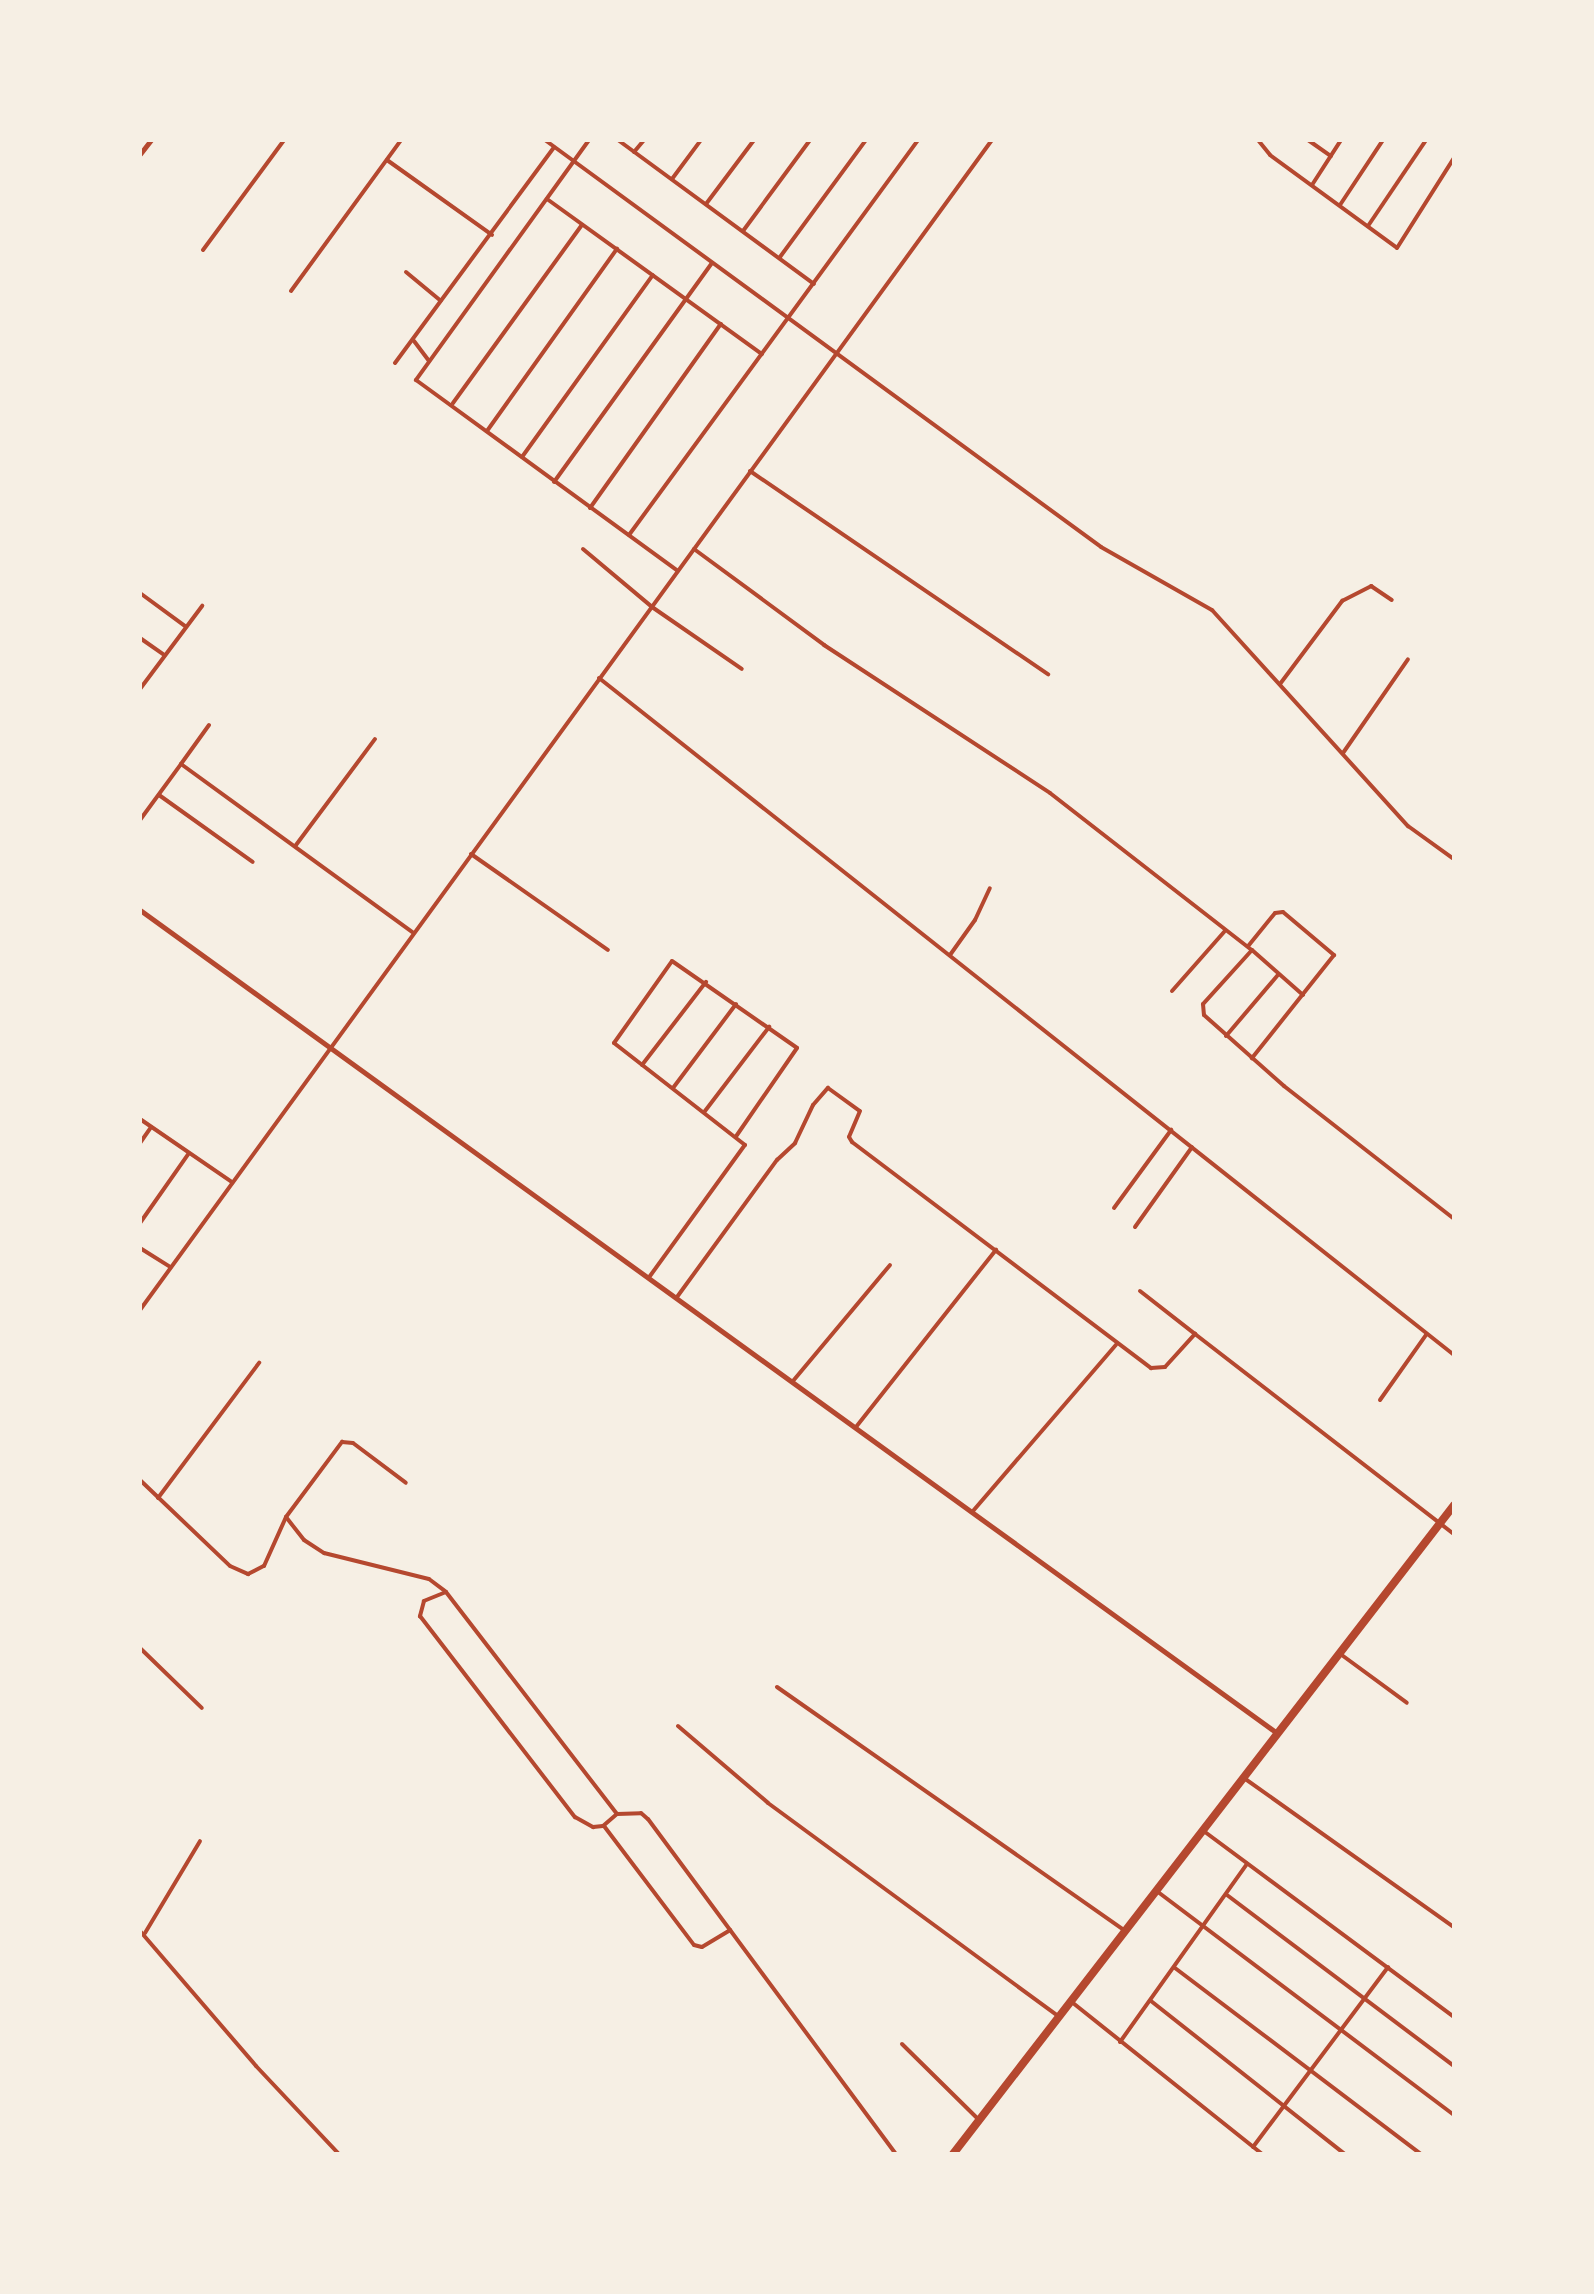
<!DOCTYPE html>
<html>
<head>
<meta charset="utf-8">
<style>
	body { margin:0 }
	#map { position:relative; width:1594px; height:2294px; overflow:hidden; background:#f6efe4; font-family:Barlow,sans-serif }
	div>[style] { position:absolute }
	.minor>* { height:4px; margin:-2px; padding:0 2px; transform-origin:2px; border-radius:2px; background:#b5482f }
	.tertiary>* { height:5px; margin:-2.5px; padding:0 2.5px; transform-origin:2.5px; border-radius:2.5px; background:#b5482f }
	.primary>* { height:8px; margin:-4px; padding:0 4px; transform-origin:4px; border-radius:4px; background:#b5482f }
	span { translate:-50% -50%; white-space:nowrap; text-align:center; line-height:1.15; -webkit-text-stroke:10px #f6efe4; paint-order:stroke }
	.frame { position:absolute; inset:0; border:142px solid #f6efe4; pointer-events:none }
</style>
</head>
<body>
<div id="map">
	<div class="minor">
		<div style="left:545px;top:140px;width:689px;rotate:36.2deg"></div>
		<div style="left:1101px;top:547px;width:128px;rotate:29.6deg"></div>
		<div style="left:1212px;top:610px;width:292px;rotate:47.8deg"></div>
		<div style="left:1408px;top:826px;width:57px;rotate:35.7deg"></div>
		<div style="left:589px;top:140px;width:296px;rotate:125.8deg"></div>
		<div style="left:416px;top:380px;width:324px;rotate:36.1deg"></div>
		<div style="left:618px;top:140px;width:243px;rotate:36.3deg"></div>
		<div style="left:1258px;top:140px;width:19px;rotate:51deg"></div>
		<div style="left:1270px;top:155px;width:157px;rotate:36.2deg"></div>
		<div style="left:1397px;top:248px;width:107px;rotate:-57.7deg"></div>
		<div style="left:1308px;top:140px;width:28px;rotate:35deg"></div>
		<div style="left:634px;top:152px;width:16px;rotate:-50deg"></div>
		<div style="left:387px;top:160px;width:129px;rotate:35.5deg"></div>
		<div style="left:672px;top:179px;width:49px;rotate:-53.4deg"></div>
		<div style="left:1312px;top:185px;width:54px;rotate:-57.2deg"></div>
		<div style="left:547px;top:199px;width:265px;rotate:35.8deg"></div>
		<div style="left:706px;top:204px;width:80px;rotate:-53.1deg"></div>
		<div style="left:1340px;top:205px;width:78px;rotate:-56.5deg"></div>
		<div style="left:1368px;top:226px;width:104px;rotate:-56deg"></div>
		<div style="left:743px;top:231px;width:113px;rotate:-53.6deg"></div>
		<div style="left:203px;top:250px;width:137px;rotate:-53.6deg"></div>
		<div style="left:780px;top:257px;width:145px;rotate:-53.7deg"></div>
		<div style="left:406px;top:272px;width:45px;rotate:39.6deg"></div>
		<div style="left:291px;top:291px;width:187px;rotate:-53.9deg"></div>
		<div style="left:414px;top:341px;width:25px;rotate:53deg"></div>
		<div style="left:395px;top:363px;width:268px;rotate:-53.6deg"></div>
		<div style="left:453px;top:403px;width:220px;rotate:-54.1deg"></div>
		<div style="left:487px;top:431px;width:224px;rotate:-54.5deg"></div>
		<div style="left:522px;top:457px;width:224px;rotate:-54.3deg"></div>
		<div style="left:750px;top:471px;width:361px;rotate:34.3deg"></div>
		<div style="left:554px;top:482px;width:270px;rotate:-54.2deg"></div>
		<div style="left:590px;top:508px;width:226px;rotate:-54.6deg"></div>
		<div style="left:629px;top:535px;width:489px;rotate:-53.8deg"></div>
		<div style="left:583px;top:549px;width:90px;rotate:40deg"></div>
		<div style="left:652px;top:607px;width:109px;rotate:34.6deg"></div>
		<div style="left:694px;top:549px;width:162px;rotate:36.4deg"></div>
		<div style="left:824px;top:645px;width:270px;rotate:33.2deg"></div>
		<div style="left:1050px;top:793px;width:256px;rotate:37.9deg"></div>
		<div style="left:1252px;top:950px;width:68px;rotate:41.4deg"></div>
		<div style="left:140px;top:593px;width:56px;rotate:36.3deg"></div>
		<div style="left:140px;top:638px;width:29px;rotate:35deg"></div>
		<div style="left:599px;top:678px;width:1091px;rotate:38.37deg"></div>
		<div style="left:1280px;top:684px;width:104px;rotate:-53.2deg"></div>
		<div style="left:1342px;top:601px;width:33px;rotate:-27deg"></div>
		<div style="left:1371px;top:586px;width:25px;rotate:34deg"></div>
		<div style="left:140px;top:689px;width:104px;rotate:-53.2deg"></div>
		<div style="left:1343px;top:753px;width:114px;rotate:-55.3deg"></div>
		<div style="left:181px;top:764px;width:48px;rotate:-54.3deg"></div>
		<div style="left:159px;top:795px;width:115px;rotate:35.5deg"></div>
		<div style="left:140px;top:820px;width:69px;rotate:-53.8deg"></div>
		<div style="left:181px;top:764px;width:286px;rotate:36deg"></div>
		<div style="left:296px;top:845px;width:132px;rotate:-53.3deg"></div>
		<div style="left:471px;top:854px;width:167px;rotate:35deg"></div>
		<div style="left:1249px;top:945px;width:41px;rotate:-50.9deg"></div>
		<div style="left:1275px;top:913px;width:8px;rotate:-7deg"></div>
		<div style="left:1283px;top:912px;width:67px;rotate:40.1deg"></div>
		<div style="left:1334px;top:955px;width:132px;rotate:128.5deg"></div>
		<div style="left:1252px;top:950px;width:73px;rotate:132.2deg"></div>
		<div style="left:1203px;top:1004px;width:11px;rotate:85deg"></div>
		<div style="left:1204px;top:1015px;width:107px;rotate:41.6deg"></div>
		<div style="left:1284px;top:1086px;width:216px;rotate:38deg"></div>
		<div style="left:950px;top:955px;width:43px;rotate:-54.5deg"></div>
		<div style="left:975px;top:920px;width:35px;rotate:-65deg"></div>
		<div style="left:1172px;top:991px;width:79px;rotate:-48.6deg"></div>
		<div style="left:1226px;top:1036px;width:80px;rotate:-49.6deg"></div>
		<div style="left:642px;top:1065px;width:105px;rotate:-52.4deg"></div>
		<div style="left:673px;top:1088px;width:105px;rotate:-53.1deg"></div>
		<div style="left:705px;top:1111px;width:106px;rotate:-52.7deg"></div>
		<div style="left:140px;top:1119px;width:112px;rotate:34.4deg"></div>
		<div style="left:140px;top:1143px;width:19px;rotate:-55deg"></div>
		<div style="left:1114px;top:1208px;width:97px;rotate:-53.8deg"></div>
		<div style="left:140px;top:1223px;width:85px;rotate:-55deg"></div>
		<div style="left:1135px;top:1227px;width:98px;rotate:-54.5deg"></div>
		<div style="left:140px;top:1248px;width:36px;rotate:32deg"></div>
		<div style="left:650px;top:1276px;width:162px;rotate:-54.1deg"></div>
		<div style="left:745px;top:1145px;width:166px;rotate:-142.1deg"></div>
		<div style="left:614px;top:1043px;width:100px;rotate:-54.7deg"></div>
		<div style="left:672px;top:961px;width:152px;rotate:34.8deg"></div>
		<div style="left:797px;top:1048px;width:106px;rotate:124.6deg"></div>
		<div style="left:1140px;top:1291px;width:70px;rotate:38deg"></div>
		<div style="left:677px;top:1297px;width:170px;rotate:-53.9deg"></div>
		<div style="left:777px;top:1160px;width:25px;rotate:-43deg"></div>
		<div style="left:795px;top:1143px;width:42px;rotate:-64.7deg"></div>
		<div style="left:813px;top:1105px;width:23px;rotate:-49deg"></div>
		<div style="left:828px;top:1088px;width:39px;rotate:36deg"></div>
		<div style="left:860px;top:1111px;width:28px;rotate:113deg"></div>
		<div style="left:849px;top:1137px;width:6px;rotate:59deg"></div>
		<div style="left:852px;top:1142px;width:375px;rotate:37.1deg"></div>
		<div style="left:1151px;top:1368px;width:14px;rotate:-4deg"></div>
		<div style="left:1165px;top:1367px;width:45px;rotate:-47.7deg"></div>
		<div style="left:1195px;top:1334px;width:327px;rotate:37.7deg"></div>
		<div style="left:140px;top:1310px;width:1447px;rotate:-53.94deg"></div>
		<div style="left:793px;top:1381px;width:151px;rotate:-50.1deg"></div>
		<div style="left:1380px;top:1400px;width:80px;rotate:-54.7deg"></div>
		<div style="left:856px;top:1427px;width:226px;rotate:-51.7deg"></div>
		<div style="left:140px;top:1480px;width:124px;rotate:43.7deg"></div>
		<div style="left:230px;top:1566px;width:20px;rotate:24deg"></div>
		<div style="left:248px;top:1574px;width:18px;rotate:-27deg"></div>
		<div style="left:264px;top:1566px;width:54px;rotate:-65.8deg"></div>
		<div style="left:286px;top:1517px;width:94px;rotate:-53.3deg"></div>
		<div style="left:342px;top:1442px;width:11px;rotate:5deg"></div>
		<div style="left:353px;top:1443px;width:66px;rotate:37deg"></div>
		<div style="left:158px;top:1498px;width:169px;rotate:-53.2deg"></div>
		<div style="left:973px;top:1511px;width:219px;rotate:-49.3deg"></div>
		<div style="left:286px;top:1517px;width:29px;rotate:52deg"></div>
		<div style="left:304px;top:1540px;width:24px;rotate:33deg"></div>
		<div style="left:324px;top:1553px;width:108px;rotate:13.9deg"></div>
		<div style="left:429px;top:1579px;width:21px;rotate:37deg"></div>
		<div style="left:446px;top:1592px;width:280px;rotate:52.4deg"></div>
		<div style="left:617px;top:1814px;width:24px;rotate:-2deg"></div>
		<div style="left:641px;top:1813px;width:9px;rotate:41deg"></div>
		<div style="left:648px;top:1819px;width:417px;rotate:53.5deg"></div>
		<div style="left:446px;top:1592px;width:24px;rotate:158deg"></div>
		<div style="left:424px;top:1601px;width:16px;rotate:105deg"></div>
		<div style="left:420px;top:1616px;width:254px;rotate:52.4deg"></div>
		<div style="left:575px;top:1817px;width:21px;rotate:29deg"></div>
		<div style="left:593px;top:1827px;width:10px;rotate:-6deg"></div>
		<div style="left:603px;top:1826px;width:18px;rotate:-41deg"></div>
		<div style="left:140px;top:1648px;width:86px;rotate:44.1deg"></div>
		<div style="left:1339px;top:1653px;width:84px;rotate:36.3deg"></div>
		<div style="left:777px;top:1687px;width:425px;rotate:35deg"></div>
		<div style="left:678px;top:1726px;width:118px;rotate:40.5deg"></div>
		<div style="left:768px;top:1803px;width:361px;rotate:36.3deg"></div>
		<div style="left:1244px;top:1778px;width:257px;rotate:35.4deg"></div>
		<div style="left:604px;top:1826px;width:149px;rotate:52.9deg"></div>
		<div style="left:694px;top:1945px;width:8px;rotate:14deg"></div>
		<div style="left:702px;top:1947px;width:33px;rotate:-31deg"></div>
		<div style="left:1205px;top:1832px;width:310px;rotate:36.6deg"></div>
		<div style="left:1158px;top:1892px;width:371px;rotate:37deg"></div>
		<div style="left:1227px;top:1895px;width:284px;rotate:37deg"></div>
		<div style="left:140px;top:1931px;width:178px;rotate:49.3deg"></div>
		<div style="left:256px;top:2066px;width:121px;rotate:46.7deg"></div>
		<div style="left:145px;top:1933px;width:107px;rotate:-59.1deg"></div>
		<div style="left:1175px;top:1968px;width:308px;rotate:37.1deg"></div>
		<div style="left:1151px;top:2001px;width:247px;rotate:38.3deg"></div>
		<div style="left:1073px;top:2003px;width:242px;rotate:38.6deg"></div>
		<div style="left:1120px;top:2042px;width:219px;rotate:-54.5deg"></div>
		<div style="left:902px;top:2044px;width:110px;rotate:44.6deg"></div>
		<div style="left:1253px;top:2147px;width:225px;rotate:-53.1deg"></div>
	</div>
	<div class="tertiary">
		<div style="left:140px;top:154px;width:18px;rotate:-52deg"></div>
		<div style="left:140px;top:910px;width:1404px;rotate:35.9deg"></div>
	</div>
	<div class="primary">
		<div style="left:953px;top:2154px;width:820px;rotate:-52.33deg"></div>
	</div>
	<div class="frame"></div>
</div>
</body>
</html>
